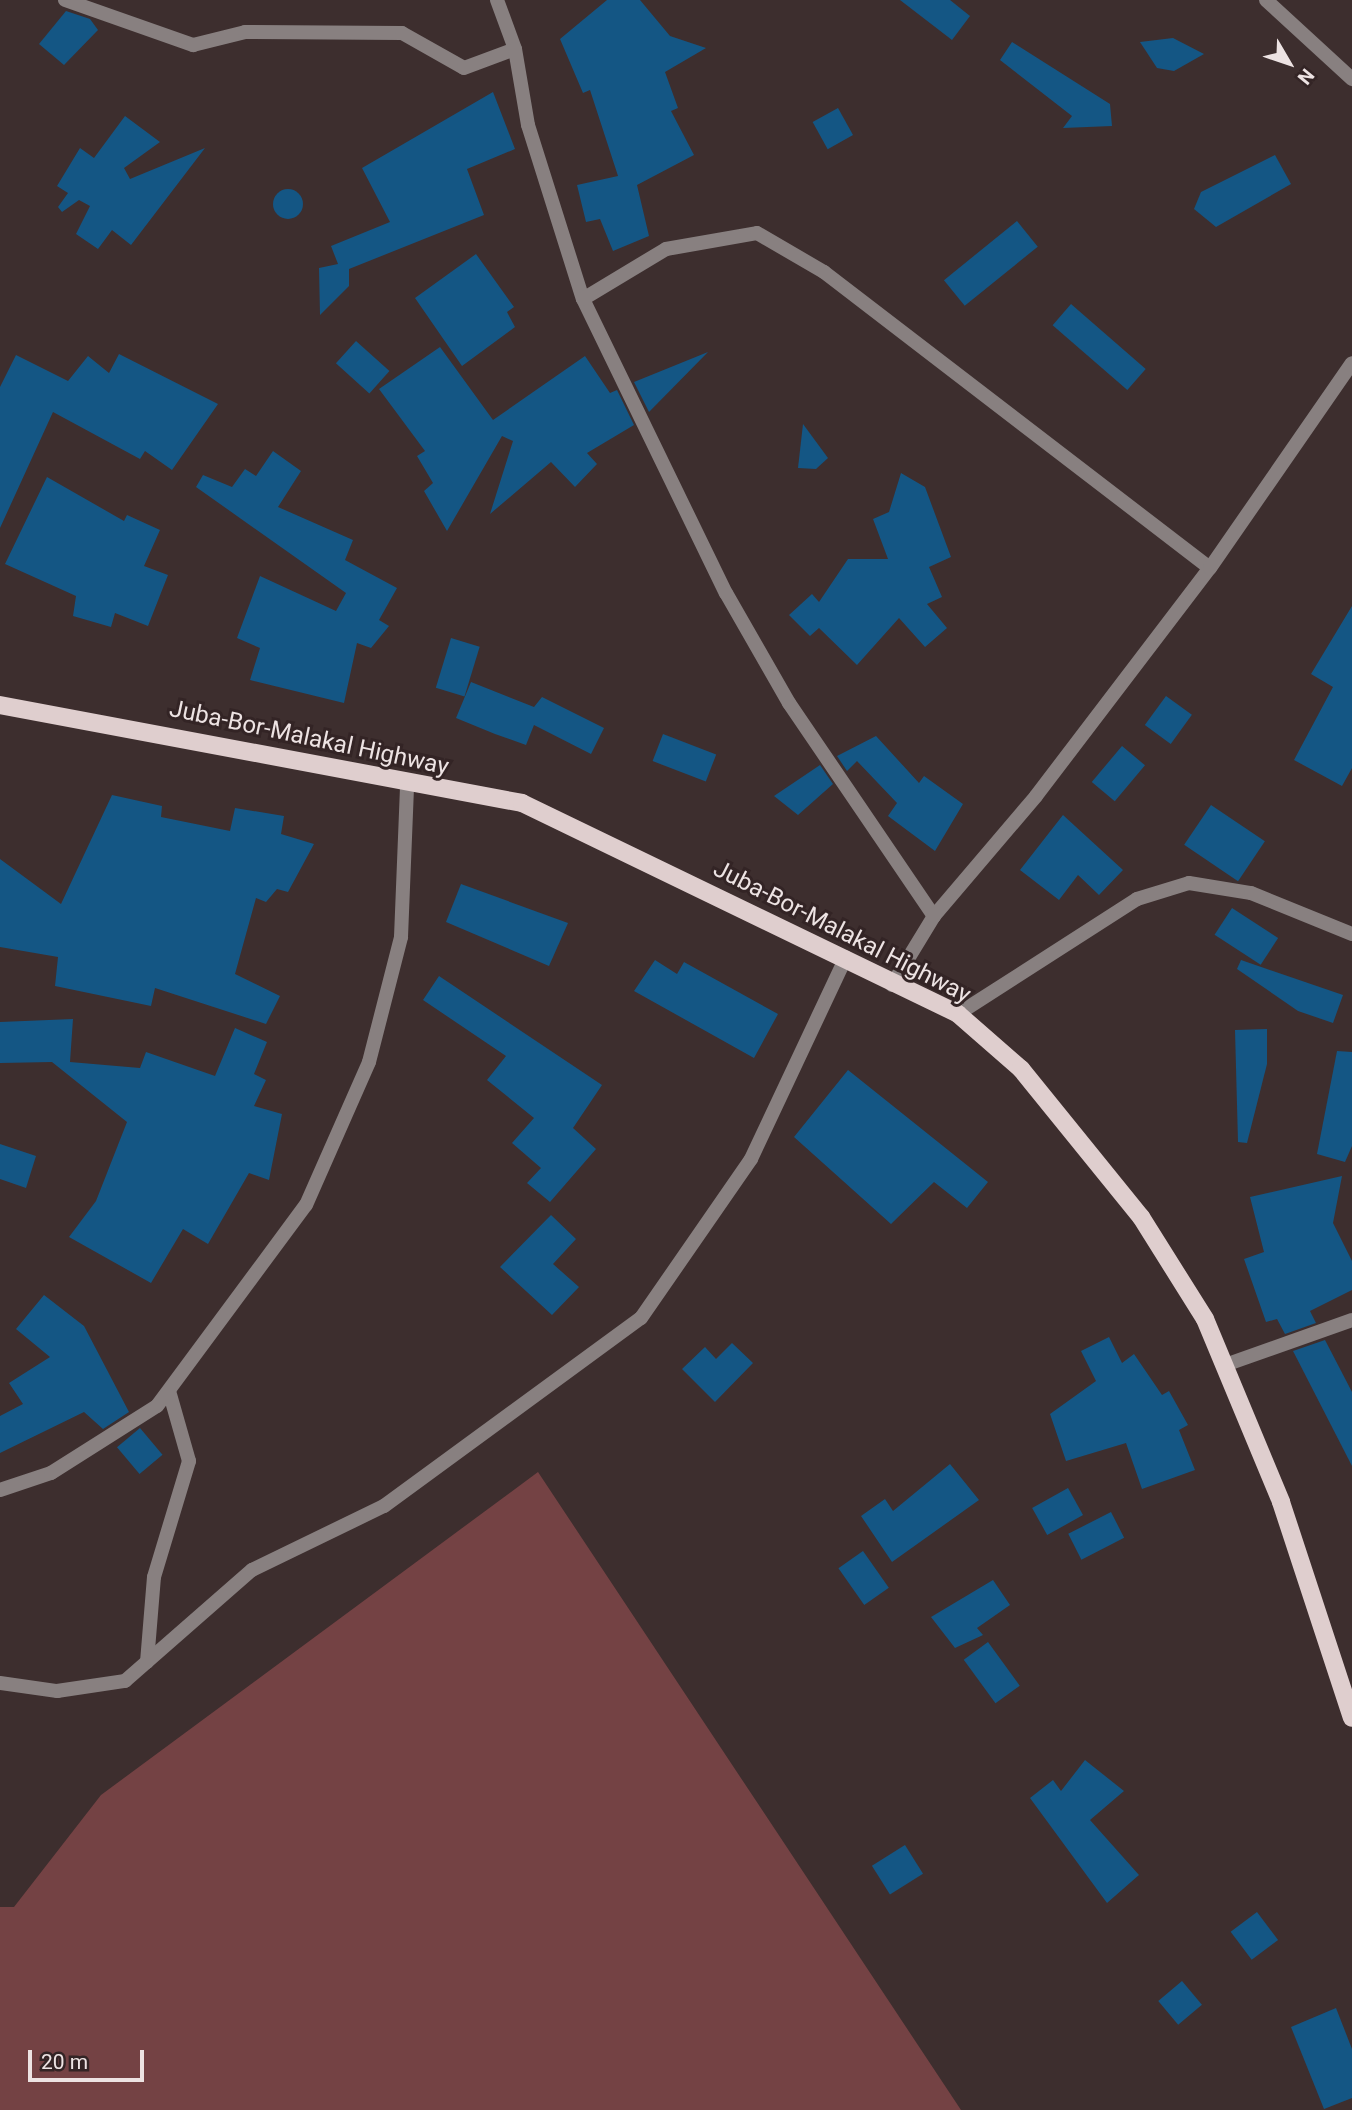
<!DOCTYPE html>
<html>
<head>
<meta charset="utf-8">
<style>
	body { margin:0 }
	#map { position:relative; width:1352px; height:2110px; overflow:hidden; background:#3d2e2e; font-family:Roboto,sans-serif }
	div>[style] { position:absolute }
	.green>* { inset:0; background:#744244 }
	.building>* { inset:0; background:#145684; transform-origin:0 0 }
	.round { border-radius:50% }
	.minor>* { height:14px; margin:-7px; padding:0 7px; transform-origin:7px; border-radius:7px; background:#888080 }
	.primary>* { height:18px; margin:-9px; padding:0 9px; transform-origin:9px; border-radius:9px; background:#dfcece }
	span { translate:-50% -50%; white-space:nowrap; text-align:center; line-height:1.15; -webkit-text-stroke:6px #332425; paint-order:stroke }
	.street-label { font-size:24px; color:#ede3e3 }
	.north { position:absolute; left:1254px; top:28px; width:70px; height:70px; -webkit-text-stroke:5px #332425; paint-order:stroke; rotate:129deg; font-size:19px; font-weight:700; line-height:28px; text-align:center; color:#ede3e3 }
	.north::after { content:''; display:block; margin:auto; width:24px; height:32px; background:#ede3e3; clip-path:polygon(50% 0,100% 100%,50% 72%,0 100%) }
	.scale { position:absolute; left:28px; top:2050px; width:116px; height:32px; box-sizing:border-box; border:4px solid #ede3e3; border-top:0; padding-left:9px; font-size:21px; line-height:24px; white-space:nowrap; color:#ede3e3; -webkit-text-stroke:5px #332425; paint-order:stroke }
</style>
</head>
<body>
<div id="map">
	<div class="green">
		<div style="clip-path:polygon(538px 1472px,961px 2110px,0 2110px,0 1907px,14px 1907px,101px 1795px)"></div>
	</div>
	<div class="building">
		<div style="clip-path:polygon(607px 0,640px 0,670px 36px,706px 48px,665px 72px,678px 108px,671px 111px,694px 155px,637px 185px,649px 236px,613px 251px,600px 219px,586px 222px,577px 185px,618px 176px,590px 90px,583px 93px,560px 39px)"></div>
		<div style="clip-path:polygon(900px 0,950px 0,970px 16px,952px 40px)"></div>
		<div style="clip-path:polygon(66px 11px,90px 19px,98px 30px,64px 65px,39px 44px)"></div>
		<div style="clip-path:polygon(1173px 38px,1204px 54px,1174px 71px,1157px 68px,1140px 42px)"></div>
		<div style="clip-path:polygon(1012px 42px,1110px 104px,1112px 126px,1063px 128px,1072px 116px,1000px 60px)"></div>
		<div style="clip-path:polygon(493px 92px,515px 149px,467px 169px,484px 215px,349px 269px,349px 286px,320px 315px,319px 268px,338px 264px,331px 246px,390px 222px,362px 168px)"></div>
		<div style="left:838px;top:108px;width:31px;height:29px;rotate:61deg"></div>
		<div style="clip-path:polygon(125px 116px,160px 142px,124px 168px,130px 179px,205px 148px,131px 245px,112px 230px,98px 249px,76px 234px,90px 206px,79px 200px,62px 212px,58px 207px,68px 193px,57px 186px,80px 148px,94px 158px)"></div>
		<div style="clip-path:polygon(1275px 155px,1291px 184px,1216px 227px,1194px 209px,1201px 192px)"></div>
		<div class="round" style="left:273px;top:189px;width:30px;height:30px"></div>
		<div style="left:1017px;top:221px;width:33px;height:94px;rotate:51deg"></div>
		<div style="clip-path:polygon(476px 254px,514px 307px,507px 312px,515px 327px,462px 366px,415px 298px)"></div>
		<div style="left:1071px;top:304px;width:99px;height:28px;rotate:41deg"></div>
		<div style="left:356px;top:341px;width:45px;height:30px;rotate:42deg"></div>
		<div style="clip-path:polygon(440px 347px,493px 420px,585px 356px,610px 393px,617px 390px,634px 425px,587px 453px,597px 464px,575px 487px,551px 462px,490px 514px,513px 441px,502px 436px,447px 531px,424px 491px,433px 483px,417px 456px,425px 451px,379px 389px)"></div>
		<div style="clip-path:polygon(708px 352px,649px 412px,634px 382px)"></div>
		<div style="clip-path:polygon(119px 354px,218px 404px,172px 470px,145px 451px,140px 459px,53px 412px,0 528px,0 387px,16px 355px,68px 381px,88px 356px,109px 373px)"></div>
		<div style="clip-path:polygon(803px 424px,828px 458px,816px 469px,798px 468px)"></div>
		<div style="clip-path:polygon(273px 451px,301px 471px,278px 507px,353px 540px,345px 560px,397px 588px,379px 620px,389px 626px,371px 648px,357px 643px,344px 703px,250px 680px,260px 648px,237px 638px,260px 576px,336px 611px,346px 593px,196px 487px,203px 475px,232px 487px,245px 469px,256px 476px)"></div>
		<div style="clip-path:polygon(901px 473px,925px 487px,951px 557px,929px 567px,942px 597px,927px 604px,947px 628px,925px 647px,899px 618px,857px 665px,819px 628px,810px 636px,789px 615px,812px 594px,819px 602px,848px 559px,888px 559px,873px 519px,889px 512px)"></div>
		<div style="clip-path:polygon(47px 477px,124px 521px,127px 515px,160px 530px,144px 566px,168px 575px,148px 626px,115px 613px,111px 627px,73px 616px,76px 596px,5px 564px)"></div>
		<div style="clip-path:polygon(1352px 606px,1352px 768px,1342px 786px,1294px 760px,1333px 687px,1311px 674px)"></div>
		<div style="left:451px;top:638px;width:30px;height:52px;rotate:17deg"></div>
		<div style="clip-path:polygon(471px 682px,534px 707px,542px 697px,604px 728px,591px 754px,534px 725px,526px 745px,495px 734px,456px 718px)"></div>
		<div style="left:1166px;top:696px;width:32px;height:36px;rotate:36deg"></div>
		<div style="left:663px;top:734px;width:57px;height:29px;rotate:21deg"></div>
		<div style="clip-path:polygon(876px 736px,919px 783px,924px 776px,963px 804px,935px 851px,888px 816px,897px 803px,857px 761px,847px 771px,837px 756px)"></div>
		<div style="left:1122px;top:746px;width:30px;height:47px;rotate:40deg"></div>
		<div style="clip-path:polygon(820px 765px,833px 784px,798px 815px,774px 796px)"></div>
		<div style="clip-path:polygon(112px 795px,162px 806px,161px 817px,230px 831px,235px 808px,284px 816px,281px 834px,314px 844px,288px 892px,277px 889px,266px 902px,256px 898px,235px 974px,280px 996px,266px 1024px,155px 988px,151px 1006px,55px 986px,58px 957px,0 947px,0 859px,61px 904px)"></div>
		<div style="left:1211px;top:805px;width:65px;height:48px;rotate:34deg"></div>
		<div style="clip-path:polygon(1063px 815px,1123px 870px,1099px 895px,1078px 875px,1059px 900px,1020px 870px)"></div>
		<div style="clip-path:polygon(461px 884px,568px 923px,549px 966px,446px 922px)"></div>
		<div style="left:1232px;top:908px;width:55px;height:32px;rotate:33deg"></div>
		<div style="clip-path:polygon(655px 960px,677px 974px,684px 962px,778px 1014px,754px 1058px,634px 991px)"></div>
		<div style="clip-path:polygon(1241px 960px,1343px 995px,1333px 1023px,1298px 1011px,1237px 969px)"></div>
		<div style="clip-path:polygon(439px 976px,602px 1085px,573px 1128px,596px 1149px,550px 1202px,527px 1183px,541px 1168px,512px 1143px,534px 1118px,487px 1080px,506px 1056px,423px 1000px)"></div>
		<div style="clip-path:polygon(73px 1019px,70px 1062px,140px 1068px,146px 1052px,215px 1076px,235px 1028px,267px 1042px,254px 1074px,266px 1080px,254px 1106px,282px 1114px,269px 1180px,249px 1173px,208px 1244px,183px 1229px,151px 1283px,69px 1237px,96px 1201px,127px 1122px,52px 1062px,0 1063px,0 1022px)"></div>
		<div style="clip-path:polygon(1267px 1029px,1267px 1064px,1247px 1143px,1238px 1142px,1235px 1030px)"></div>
		<div style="clip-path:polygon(1337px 1051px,1352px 1052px,1352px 1146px,1345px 1162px,1317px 1154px)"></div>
		<div style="clip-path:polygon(848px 1070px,988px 1182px,967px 1208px,934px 1182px,891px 1224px,794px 1137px)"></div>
		<div style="clip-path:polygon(0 1144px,36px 1156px,26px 1188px,0 1179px)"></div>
		<div style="clip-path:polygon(1342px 1176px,1333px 1223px,1352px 1261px,1352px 1290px,1310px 1311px,1316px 1323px,1285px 1334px,1277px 1319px,1266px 1322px,1244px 1259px,1264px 1252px,1250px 1197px)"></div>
		<div style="clip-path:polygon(551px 1215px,576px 1239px,553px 1264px,579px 1287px,552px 1315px,500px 1267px)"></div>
		<div style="clip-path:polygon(44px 1295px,84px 1326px,129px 1412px,103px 1429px,84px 1412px,0 1453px,0 1416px,23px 1404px,9px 1383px,50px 1357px,16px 1329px)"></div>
		<div style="clip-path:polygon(1109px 1337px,1122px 1363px,1134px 1354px,1162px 1395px,1169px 1391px,1188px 1425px,1179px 1430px,1195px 1470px,1142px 1489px,1126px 1443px,1066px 1461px,1050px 1414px,1096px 1381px,1081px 1351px)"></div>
		<div style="clip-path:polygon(1325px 1340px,1352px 1392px,1352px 1466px,1293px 1351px)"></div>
		<div style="clip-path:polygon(732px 1343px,753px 1363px,715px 1402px,682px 1369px,705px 1347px,716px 1359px)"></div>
		<div style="left:140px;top:1428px;width:35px;height:30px;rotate:50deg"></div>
		<div style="clip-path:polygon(950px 1464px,979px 1500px,892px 1562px,861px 1516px,885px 1499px,893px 1511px)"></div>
		<div style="left:1068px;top:1488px;width:31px;height:41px;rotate:61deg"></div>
		<div style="left:1111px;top:1512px;width:29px;height:48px;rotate:63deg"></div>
		<div style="left:863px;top:1551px;width:45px;height:30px;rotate:55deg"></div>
		<div style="clip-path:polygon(993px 1580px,1010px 1605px,977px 1628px,983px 1635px,955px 1648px,931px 1617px)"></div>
		<div style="left:988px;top:1642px;width:54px;height:30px;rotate:54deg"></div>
		<div style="clip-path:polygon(1085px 1760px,1124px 1791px,1090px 1820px,1139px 1875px,1107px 1903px,1030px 1798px,1053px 1780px,1061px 1791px)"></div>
		<div style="left:905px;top:1845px;width:34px;height:39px;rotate:58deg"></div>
		<div style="left:1257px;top:1912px;width:35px;height:33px;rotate:53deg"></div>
		<div style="left:1182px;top:1981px;width:31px;height:31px;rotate:50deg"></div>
		<div style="clip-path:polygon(1336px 2008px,1352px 2049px,1352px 2098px,1324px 2109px,1291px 2027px)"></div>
	</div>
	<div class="minor">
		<div style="left:65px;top:0;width:136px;rotate:19.4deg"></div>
		<div style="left:193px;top:45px;width:54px;rotate:-14deg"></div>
		<div style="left:245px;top:32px;width:157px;rotate:0.4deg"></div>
		<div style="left:402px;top:33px;width:71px;rotate:29.4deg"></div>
		<div style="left:464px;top:68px;width:54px;rotate:-20.4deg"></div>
		<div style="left:497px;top:0;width:52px;rotate:69.8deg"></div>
		<div style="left:515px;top:49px;width:77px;rotate:80.3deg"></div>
		<div style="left:528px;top:125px;width:182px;rotate:72.5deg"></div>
		<div style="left:583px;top:299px;width:327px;rotate:64.1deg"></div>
		<div style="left:726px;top:593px;width:127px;rotate:60.2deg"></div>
		<div style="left:789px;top:703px;width:258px;rotate:55.8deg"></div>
		<div style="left:1266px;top:0;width:117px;rotate:42.6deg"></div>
		<div style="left:583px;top:299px;width:97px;rotate:-31.1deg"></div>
		<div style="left:666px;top:249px;width:92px;rotate:-10deg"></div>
		<div style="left:757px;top:233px;width:78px;rotate:30.2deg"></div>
		<div style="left:824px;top:272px;width:486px;rotate:37.5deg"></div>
		<div style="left:892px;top:985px;width:81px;rotate:-58.7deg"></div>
		<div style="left:934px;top:916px;width:157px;rotate:-49.6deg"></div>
		<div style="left:1036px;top:796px;width:287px;rotate:-52.7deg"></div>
		<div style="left:1210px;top:568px;width:249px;rotate:-55.3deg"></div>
		<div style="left:958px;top:1014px;width:213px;rotate:-32.7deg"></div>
		<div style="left:1137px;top:899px;width:54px;rotate:-17.1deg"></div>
		<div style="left:1189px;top:883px;width:63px;rotate:9.2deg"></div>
		<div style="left:1251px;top:893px;width:109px;rotate:22.1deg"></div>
		<div style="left:1225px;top:1365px;width:135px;rotate:-19.5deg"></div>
		<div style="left:0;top:1490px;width:54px;rotate:-18.4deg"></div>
		<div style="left:51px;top:1473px;width:125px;rotate:-32.3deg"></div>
		<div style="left:157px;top:1406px;width:250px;rotate:-53.5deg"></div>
		<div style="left:306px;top:1205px;width:156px;rotate:-66.2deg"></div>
		<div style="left:369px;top:1062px;width:129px;rotate:-75.6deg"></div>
		<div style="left:401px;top:937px;width:151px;rotate:-87.7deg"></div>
		<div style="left:147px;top:1662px;width:85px;rotate:-85.3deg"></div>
		<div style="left:154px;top:1577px;width:121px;rotate:-73.2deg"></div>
		<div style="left:189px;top:1461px;width:73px;rotate:-105.9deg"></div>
		<div style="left:0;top:1683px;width:58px;rotate:8deg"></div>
		<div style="left:57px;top:1691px;width:69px;rotate:-8.4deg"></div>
		<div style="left:125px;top:1681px;width:169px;rotate:-41.2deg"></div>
		<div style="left:252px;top:1570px;width:147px;rotate:-25.9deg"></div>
		<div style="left:384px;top:1506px;width:318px;rotate:-36.2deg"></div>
		<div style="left:641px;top:1318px;width:193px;rotate:-55.3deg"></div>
		<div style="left:751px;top:1159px;width:223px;rotate:-64.8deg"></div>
	</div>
	<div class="primary">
		<div style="left:0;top:705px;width:531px;rotate:10.63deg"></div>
		<div style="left:522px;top:803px;width:484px;rotate:25.8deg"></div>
		<div style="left:958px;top:1014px;width:84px;rotate:41.1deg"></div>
		<div style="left:1021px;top:1069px;width:191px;rotate:51deg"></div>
		<div style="left:1141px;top:1217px;width:120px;rotate:57.9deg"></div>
		<div style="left:1205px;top:1319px;width:198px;rotate:67.4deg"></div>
		<div style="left:1281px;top:1502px;width:227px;rotate:71.8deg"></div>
	</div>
	<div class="street-label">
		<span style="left:309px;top:738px;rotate:12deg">Juba-Bor-Malakal Highway</span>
		<span style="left:842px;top:932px;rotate:27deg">Juba-Bor-Malakal Highway</span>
	</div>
	<div class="north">N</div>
	<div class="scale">20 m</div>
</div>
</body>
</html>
